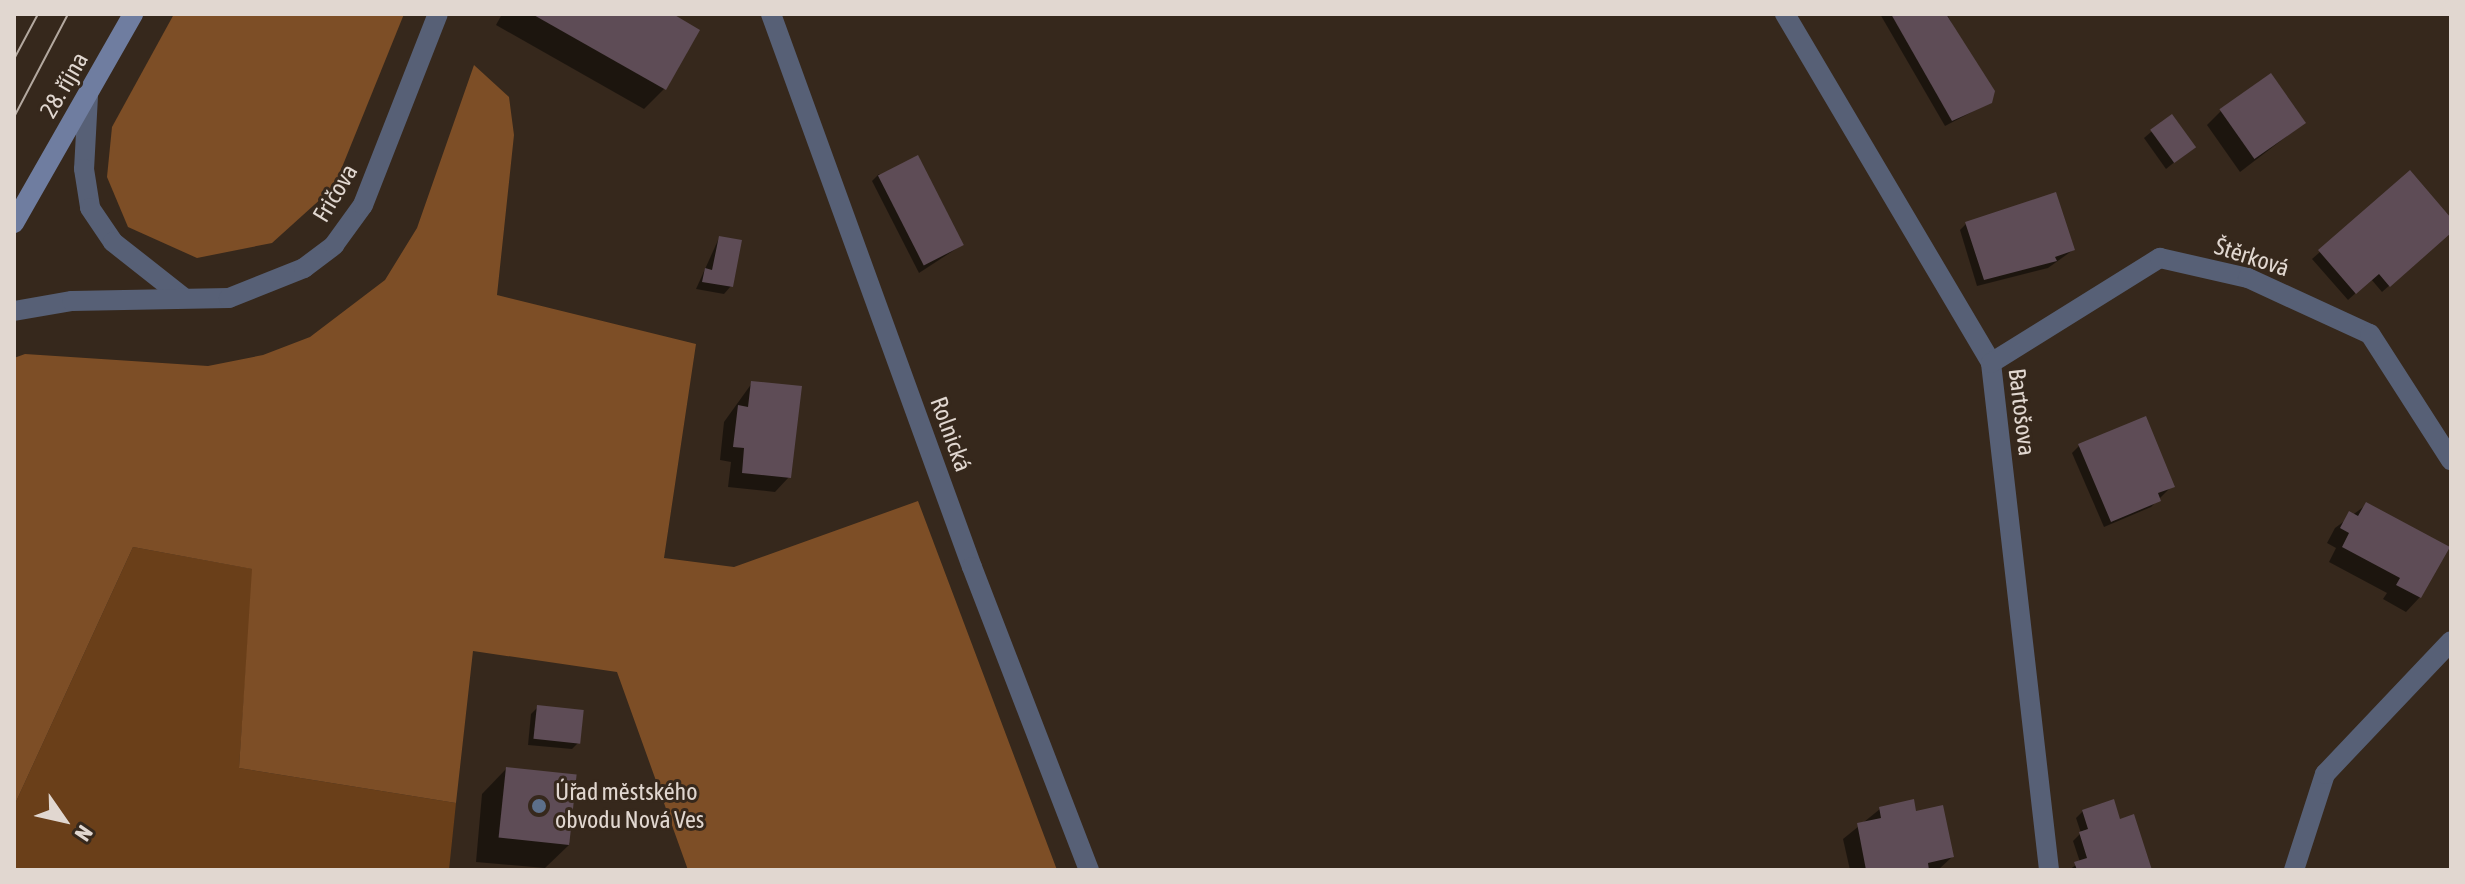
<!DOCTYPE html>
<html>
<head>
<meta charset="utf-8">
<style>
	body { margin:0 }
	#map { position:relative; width:2465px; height:884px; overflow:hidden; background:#36281c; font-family:"Asap Condensed",sans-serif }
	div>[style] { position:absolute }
	.green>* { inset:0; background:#6a3f19 }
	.forest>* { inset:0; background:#7d4e26 }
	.shadow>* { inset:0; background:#0007 }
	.building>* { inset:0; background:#5e4c56; transform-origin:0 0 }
	.street>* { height:20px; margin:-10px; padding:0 10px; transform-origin:10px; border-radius:10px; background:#576076 }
	.secondary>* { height:20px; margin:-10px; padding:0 10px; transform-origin:10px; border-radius:10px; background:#6f7da0 }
	.tram>* { height:2px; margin:-1px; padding:0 1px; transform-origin:1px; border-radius:1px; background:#b3a89f }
	.dots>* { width:22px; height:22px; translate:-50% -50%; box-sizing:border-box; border:4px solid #36281c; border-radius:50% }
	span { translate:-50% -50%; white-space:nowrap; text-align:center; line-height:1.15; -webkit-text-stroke:6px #36281c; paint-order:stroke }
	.street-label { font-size:24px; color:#e1d7d0 }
	.poi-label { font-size:24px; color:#e1d7d0 }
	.left { translate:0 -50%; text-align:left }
	.frame { position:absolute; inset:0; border:16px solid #e1d7d0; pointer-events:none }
	.north { position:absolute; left:24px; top:780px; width:80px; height:80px; -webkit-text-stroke:6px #36281c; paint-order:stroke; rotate:124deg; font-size:22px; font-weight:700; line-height:32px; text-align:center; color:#e1d7d0 }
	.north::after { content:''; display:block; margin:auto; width:28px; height:36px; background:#e1d7d0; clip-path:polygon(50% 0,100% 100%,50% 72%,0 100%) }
</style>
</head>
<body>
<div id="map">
	<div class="green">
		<div style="clip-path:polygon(133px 547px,253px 569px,239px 768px,456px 803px,449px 870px,14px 870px,14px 806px)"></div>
	</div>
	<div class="forest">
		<div style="clip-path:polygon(174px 14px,404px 14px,334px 187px,272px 243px,197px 258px,128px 227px,107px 177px,112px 127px)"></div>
		<div style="clip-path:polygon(474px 65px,509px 97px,514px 135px,497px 295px,696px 344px,664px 558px,734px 567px,918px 501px,1057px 870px,688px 870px,617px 672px,473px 651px,456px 803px,239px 768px,252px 569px,133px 547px,14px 806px,14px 358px,25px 354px,208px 366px,263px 355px,310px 337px,385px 280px,417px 228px)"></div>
	</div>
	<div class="shadow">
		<div style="clip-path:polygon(502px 14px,668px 14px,698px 30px,664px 89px,644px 109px,496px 25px)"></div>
		<div style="clip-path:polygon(1880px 14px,1947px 14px,1991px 102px,1945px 126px)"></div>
		<div style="clip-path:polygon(2221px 111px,2304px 123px,2240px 172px,2207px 125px)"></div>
		<div style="clip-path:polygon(2151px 132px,2193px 147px,2166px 169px,2144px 138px)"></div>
		<div style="clip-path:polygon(2410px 173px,2451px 221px,2451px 231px,2382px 292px,2371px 279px,2348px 300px,2312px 259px)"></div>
		<div style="clip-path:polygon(879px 174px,962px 245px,919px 273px,872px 181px)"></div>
		<div style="clip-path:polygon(1967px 223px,2073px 250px,2048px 268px,1977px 286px,1960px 230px)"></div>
		<div style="clip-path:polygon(719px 238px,731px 286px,724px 294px,696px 289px)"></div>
		<div style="clip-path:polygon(752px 383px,789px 477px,775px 492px,728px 487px,731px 462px,720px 460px,724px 422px)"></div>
		<div style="clip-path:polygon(2079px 446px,2172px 486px,2151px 507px,2104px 527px,2072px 453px)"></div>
		<div style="clip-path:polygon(2366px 505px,2420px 597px,2406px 612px,2383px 599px,2387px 593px,2329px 562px,2336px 548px,2327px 543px,2335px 528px)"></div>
		<div style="clip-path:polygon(538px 707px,579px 742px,572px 749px,528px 745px,531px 714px)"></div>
		<div style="clip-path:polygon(506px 769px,570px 844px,545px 868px,476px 862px,482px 794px)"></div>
		<div style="clip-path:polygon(1880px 809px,1914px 813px,1952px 857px,1938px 870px,1850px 870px,1843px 839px)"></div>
		<div style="clip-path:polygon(2083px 811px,2119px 822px,2150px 870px,2069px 870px,2080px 862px,2073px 841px,2081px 833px,2076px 818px)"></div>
	</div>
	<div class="building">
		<div style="clip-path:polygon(532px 14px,673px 14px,700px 30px,666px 90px)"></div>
		<div style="clip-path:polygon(1891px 14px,1946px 14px,1995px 91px,1992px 103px,1952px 121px)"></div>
		<div style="left:2271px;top:73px;width:61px;height:63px;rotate:55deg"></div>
		<div style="left:2172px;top:114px;width:41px;height:27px;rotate:54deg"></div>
		<div style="left:918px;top:155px;width:101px;height:45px;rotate:63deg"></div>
		<div style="clip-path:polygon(2410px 170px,2451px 218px,2451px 233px,2390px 287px,2379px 274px,2356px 294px,2318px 250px)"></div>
		<div style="clip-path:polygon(2056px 192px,2075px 250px,2055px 257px,2057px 261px,1984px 280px,1965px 222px)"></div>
		<div style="clip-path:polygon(719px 236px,742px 240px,733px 287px,702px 282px,705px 268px,712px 270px)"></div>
		<div style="clip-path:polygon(751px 381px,802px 386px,791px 478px,742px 473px,744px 448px,733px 447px,738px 405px,748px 407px)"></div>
		<div style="clip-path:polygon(2146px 416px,2175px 487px,2158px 493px,2161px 501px,2111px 522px,2078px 444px)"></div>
		<div style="clip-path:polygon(2366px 502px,2450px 547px,2421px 598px,2396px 585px,2400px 578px,2342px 547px,2349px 533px,2340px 528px,2349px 511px,2358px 516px)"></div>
		<div style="left:537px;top:705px;width:47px;height:34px;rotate:6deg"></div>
		<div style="left:506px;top:767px;width:71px;height:71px;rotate:6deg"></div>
		<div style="clip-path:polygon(1914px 799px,1916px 811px,1943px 805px,1954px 857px,1928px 863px,1929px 870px,1866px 870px,1857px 823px,1881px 818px,1879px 807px)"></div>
		<div style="clip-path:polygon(2114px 799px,2120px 819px,2134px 814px,2152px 870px,2077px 870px,2074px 862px,2087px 858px,2079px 832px,2088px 829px,2082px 810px)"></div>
	</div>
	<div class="street">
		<div style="left:771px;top:14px;width:588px;rotate:70.03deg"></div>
		<div style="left:972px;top:567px;width:325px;rotate:68.9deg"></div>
		<div style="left:1785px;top:14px;width:405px;rotate:59.4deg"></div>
		<div style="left:1991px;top:363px;width:510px;rotate:83.47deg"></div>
		<div style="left:88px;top:96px;width:73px;rotate:93.1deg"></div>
		<div style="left:84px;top:169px;width:39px;rotate:81deg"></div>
		<div style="left:90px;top:208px;width:41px;rotate:55.9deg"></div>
		<div style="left:113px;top:242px;width:89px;rotate:38.2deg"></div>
		<div style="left:14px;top:311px;width:59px;rotate:-9.8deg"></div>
		<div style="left:72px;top:301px;width:157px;rotate:-1.1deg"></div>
		<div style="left:229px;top:298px;width:81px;rotate:-21.8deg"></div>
		<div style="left:304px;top:268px;width:38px;rotate:-37deg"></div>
		<div style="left:334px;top:245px;width:49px;rotate:-54.1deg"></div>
		<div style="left:363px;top:205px;width:205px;rotate:-68.6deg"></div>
		<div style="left:1991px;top:363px;width:199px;rotate:-31.9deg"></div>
		<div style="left:2160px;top:258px;width:90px;rotate:12.8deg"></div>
		<div style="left:2248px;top:278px;width:134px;rotate:24.7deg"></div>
		<div style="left:2370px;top:334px;width:150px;rotate:57.3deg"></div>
		<div style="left:2294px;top:870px;width:101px;rotate:-72.1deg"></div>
		<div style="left:2325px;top:774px;width:183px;rotate:-46.5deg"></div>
	</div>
	<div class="secondary">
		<div style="left:14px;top:223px;width:241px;rotate:-60.3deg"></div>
	</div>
	<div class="tram">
		<div style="left:14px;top:59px;width:51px;rotate:-61.9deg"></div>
		<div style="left:14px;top:117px;width:116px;rotate:-62.3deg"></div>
	</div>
	<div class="dots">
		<div style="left:539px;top:806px;background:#5c6f8a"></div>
	</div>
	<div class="street-label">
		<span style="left:64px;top:85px;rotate:-60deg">28. října</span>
		<span style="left:335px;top:193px;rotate:-59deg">Fričova</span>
		<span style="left:2252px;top:257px;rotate:18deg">Štěrková</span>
		<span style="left:2022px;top:412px;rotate:83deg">Bartošova</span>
		<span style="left:951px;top:434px;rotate:70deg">Rolnická</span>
	</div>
	<div class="poi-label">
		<span class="left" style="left:555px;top:806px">Úřad městského<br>obvodu Nová Ves</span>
	</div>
	<div class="frame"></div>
	<div class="north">N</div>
</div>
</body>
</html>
